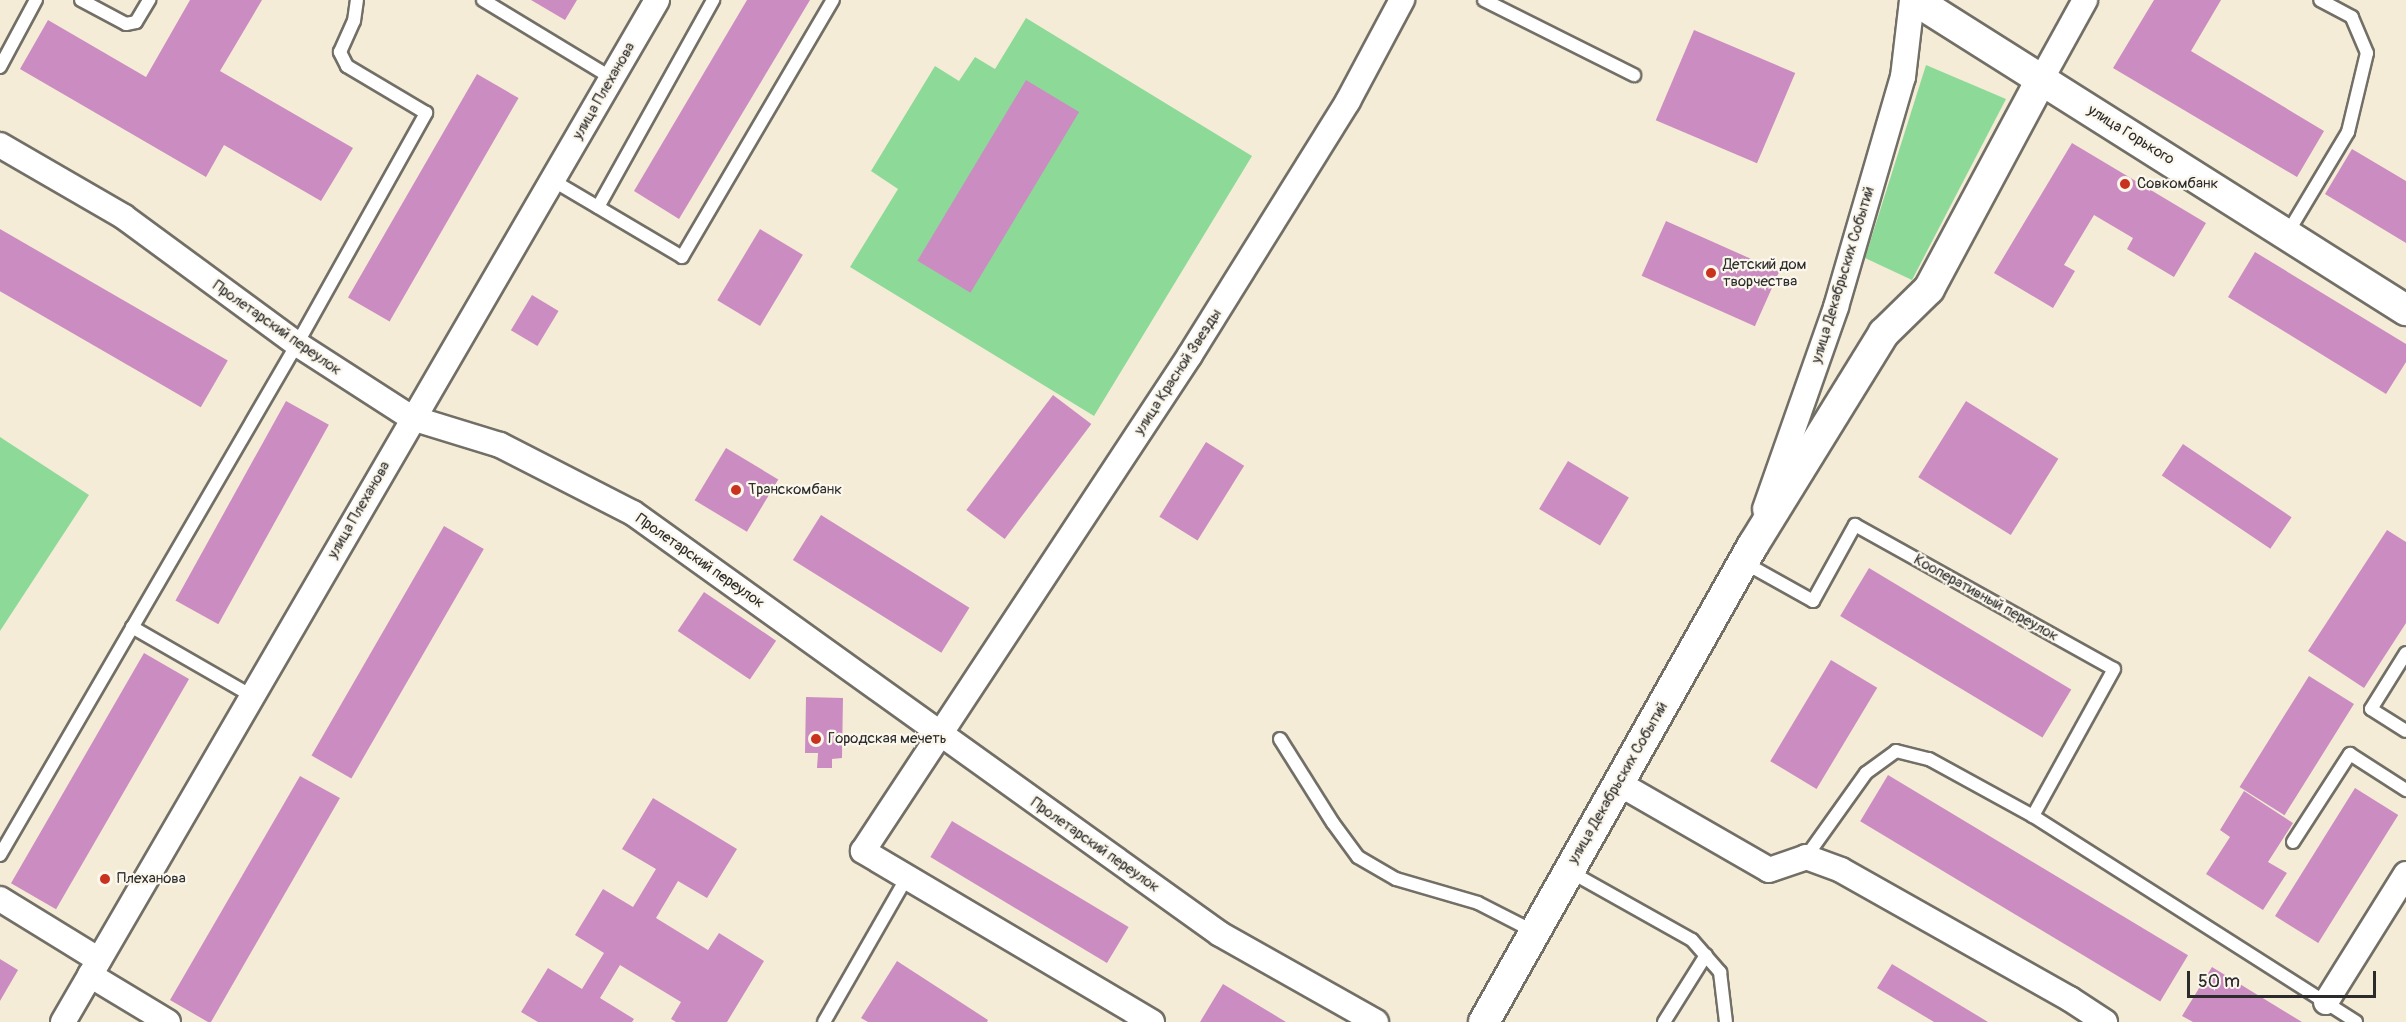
<!DOCTYPE html>
<html>
<head>
<meta charset="utf-8">
<style>
	body { margin:0 }
	#map { position:relative; width:2406px; height:1022px; overflow:hidden; background:#f5ecd7; font-family:Pangolin,sans-serif }
	div>[style] { position:absolute }
	.green>* { inset:0; background:#8dda98 }
	.building>* { inset:0; background:#cb8dc1; transform-origin:0 0 }
	.roads { filter:drop-shadow(2px 0 #726f67) drop-shadow(-2px 0 #726f67) drop-shadow(0 2px #726f67) drop-shadow(0 -2px #726f67) }
	.service>* { height:12px; margin:-6px; padding:0 6px; transform-origin:6px; border-radius:6px; background:#fff }
	.minor>* { height:24px; margin:-12px; padding:0 12px; transform-origin:12px; border-radius:12px; background:#fff }
	.tertiary>* { height:30px; margin:-15px; padding:0 15px; transform-origin:15px; border-radius:15px; background:#fff }
	.dots>* { width:16px; height:16px; translate:-50% -50%; box-sizing:border-box; border:3px solid #fbf7ec; border-radius:50% }
	span { translate:-50% -50%; white-space:nowrap; text-align:center; line-height:1.15; -webkit-text-stroke:4.5px #fbf7ec; paint-order:stroke }
	.street-label { font-size:15px; color:#2b2b2b }
	.poi-label { font-size:15px; color:#2b2b2b }
	.left { translate:0 -50%; text-align:left }
	.scale { position:absolute; left:2187px; top:971px; width:189px; height:27px; box-sizing:border-box; border:3px solid #2b2b2b; border-top:0; padding-left:8px; font-size:18px; line-height:21px; white-space:nowrap; color:#2b2b2b; -webkit-text-stroke:4px #fbf7ec; paint-order:stroke }
</style>
</head>
<body>
<div id="map">
	<div class="green">
		<div style="clip-path:polygon(1026px 18px,1252px 156px,1094px 416px,850px 267px,898px 189px,871px 171px,935px 66px,959px 81px,975px 57px,995px 69px)"></div>
		<div style="clip-path:polygon(1926px 65px,2006px 99px,1912px 280px,1865px 258px)"></div>
		<div style="clip-path:polygon(0 437px,89px 495px,0 631px)"></div>
	</div>
	<div class="building">
		<div style="clip-path:polygon(190px 0,262px 0,220px 71px,353px 148px,321px 201px,224px 145px,206px 177px,20px 69px,48px 20px,146px 77px)"></div>
		<div style="clip-path:polygon(531px 0,577px 0,565px 20px)"></div>
		<div style="clip-path:polygon(747px 0,810px 0,679px 219px,634px 191px)"></div>
		<div style="clip-path:polygon(2154px 0,2221px 0,2191px 51px,2324px 131px,2297px 177px,2113px 68px)"></div>
		<div style="left:1694px;top:30px;width:110px;height:98px;rotate:23deg"></div>
		<div style="left:477px;top:74px;width:48px;height:258px;rotate:30deg"></div>
		<div style="left:1026px;top:80px;width:62px;height:211px;rotate:31deg"></div>
		<div style="clip-path:polygon(2072px 143px,2206px 223px,2174px 277px,2127px 249px,2133px 238px,2094px 215px,2064px 265px,2075px 271px,2053px 308px,1994px 273px)"></div>
		<div style="clip-path:polygon(2352px 149px,2406px 181px,2406px 243px,2325px 194px)"></div>
		<div style="left:1666px;top:221px;width:124px;height:60px;rotate:24deg"></div>
		<div style="left:0;top:229px;width:263px;height:54px;rotate:30deg"></div>
		<div style="left:760px;top:229px;width:50px;height:83px;rotate:31deg"></div>
		<div style="clip-path:polygon(2255px 252px,2406px 344px,2406px 362px,2386px 394px,2228px 297px)"></div>
		<div style="left:532px;top:295px;width:31px;height:41px;rotate:31deg"></div>
		<div style="left:1053px;top:395px;width:48px;height:144px;rotate:37deg"></div>
		<div style="left:286px;top:401px;width:49px;height:228px;rotate:29deg"></div>
		<div style="left:1966px;top:401px;width:109px;height:90px;rotate:32deg"></div>
		<div style="left:1206px;top:442px;width:45px;height:88px;rotate:32deg"></div>
		<div style="left:2183px;top:444px;width:131px;height:38px;rotate:34deg"></div>
		<div style="left:726px;top:448px;width:61px;height:61px;rotate:31deg"></div>
		<div style="left:1568px;top:461px;width:71px;height:56px;rotate:31deg"></div>
		<div style="left:821px;top:515px;width:175px;height:53px;rotate:32deg"></div>
		<div style="left:444px;top:526px;width:46px;height:265px;rotate:30deg"></div>
		<div style="clip-path:polygon(2387px 530px,2406px 542px,2406px 623px,2364px 688px,2308px 651px)"></div>
		<div style="left:1869px;top:568px;width:236px;height:56px;rotate:31deg"></div>
		<div style="left:704px;top:592px;width:87px;height:47px;rotate:34deg"></div>
		<div style="left:144px;top:653px;width:52px;height:266px;rotate:30deg"></div>
		<div style="left:1831px;top:660px;width:54px;height:118px;rotate:31deg"></div>
		<div style="left:2309px;top:676px;width:53px;height:131px;rotate:32deg"></div>
		<div style="clip-path:polygon(806px 697px,843px 698px,842px 758px,832px 759px,832px 768px,817px 768px,818px 753px,805px 753px)"></div>
		<div style="left:1888px;top:775px;width:350px;height:54px;rotate:31deg"></div>
		<div style="clip-path:polygon(300px 776px,340px 798px,211px 1022px,208px 1022px,170px 1000px)"></div>
		<div style="left:2355px;top:788px;width:51px;height:151px;rotate:32deg"></div>
		<div style="clip-path:polygon(2244px 791px,2293px 823px,2268px 862px,2287px 873px,2263px 910px,2206px 874px,2230px 837px,2220px 830px)"></div>
		<div style="clip-path:polygon(653px 798px,737px 849px,707px 898px,678px 881px,656px 918px,708px 950px,719px 933px,764px 961px,727px 1022px,676px 1022px,671px 1019px,681px 1002px,620px 965px,600px 998px,634px 1019px,632px 1022px,538px 1022px,521px 1012px,548px 968px,582px 989px,604px 953px,575px 935px,603px 889px,633px 907px,656px 869px,622px 849px)"></div>
		<div style="left:952px;top:821px;width:206px;height:42px;rotate:31deg"></div>
		<div style="clip-path:polygon(0 959px,18px 970px,0 1001px)"></div>
		<div style="clip-path:polygon(897px 961px,988px 1020px,987px 1022px,868px 1022px,861px 1018px)"></div>
		<div style="clip-path:polygon(1892px 964px,1988px 1022px,1934px 1022px,1877px 988px)"></div>
		<div style="clip-path:polygon(2212px 967px,2302px 1022px,2193px 1022px,2182px 1016px)"></div>
		<div style="clip-path:polygon(1223px 984px,1286px 1022px,1200px 1022px)"></div>
	</div>
	<div class="roads">
		<div class="service">
			<div style="left:81px;top:0;width:51px;rotate:28.1deg"></div>
			<div style="left:126px;top:24px;width:10px;rotate:-11deg"></div>
			<div style="left:136px;top:22px;width:26px;rotate:-59deg"></div>
			<div style="left:483px;top:0;width:151px;rotate:31.2deg"></div>
			<div style="left:1484px;top:0;width:168px;rotate:26.6deg"></div>
			<div style="left:0;top:67px;width:76px;rotate:-61.8deg"></div>
			<div style="left:552px;top:180px;width:151px;rotate:30.6deg"></div>
			<div style="left:682px;top:257px;width:298px;rotate:-59.6deg"></div>
			<div style="left:598px;top:207px;width:237px;rotate:-60.9deg"></div>
			<div style="left:2287px;top:234px;width:119px;rotate:-59.1deg"></div>
			<div style="left:2348px;top:132px;width:81px;rotate:-76.5deg"></div>
			<div style="left:2367px;top:53px;width:39px;rotate:-113deg"></div>
			<div style="left:2352px;top:17px;width:36px;rotate:-152deg"></div>
			<div style="left:1745px;top:563px;width:78px;rotate:29.2deg"></div>
			<div style="left:1813px;top:601px;width:87px;rotate:-61.1deg"></div>
			<div style="left:1855px;top:525px;width:296px;rotate:29.1deg"></div>
			<div style="left:2114px;top:669px;width:168px;rotate:118.9deg"></div>
			<div style="left:132px;top:627px;width:138px;rotate:29.9deg"></div>
			<div style="left:2406px;top:653px;width:66px;rotate:122deg"></div>
			<div style="left:2371px;top:709px;width:41px;rotate:32.2deg"></div>
			<div style="left:1280px;top:739px;width:99px;rotate:57.8deg"></div>
			<div style="left:1333px;top:823px;width:42px;rotate:53.7deg"></div>
			<div style="left:1358px;top:857px;width:44px;rotate:30.1deg"></div>
			<div style="left:1396px;top:879px;width:85px;rotate:16.3deg"></div>
			<div style="left:1478px;top:903px;width:64px;rotate:27deg"></div>
			<div style="left:2293px;top:842px;width:105px;rotate:-57.1deg"></div>
			<div style="left:2350px;top:754px;width:67px;rotate:32.7deg"></div>
			<div style="left:0;top:855px;width:591px;rotate:-59.83deg"></div>
			<div style="left:297px;top:344px;width:265px;rotate:-60.8deg"></div>
			<div style="left:426px;top:113px;width:92px;rotate:-149.3deg"></div>
			<div style="left:347px;top:66px;width:16px;rotate:-117deg"></div>
			<div style="left:340px;top:52px;width:34px;rotate:-66deg"></div>
			<div style="left:354px;top:21px;width:21px;rotate:-82deg"></div>
			<div style="left:1806px;top:857px;width:103px;rotate:-54.5deg"></div>
			<div style="left:1866px;top:773px;width:37px;rotate:-36deg"></div>
			<div style="left:1896px;top:751px;width:34px;rotate:14deg"></div>
			<div style="left:1929px;top:759px;width:119px;rotate:28.7deg"></div>
			<div style="left:2033px;top:816px;width:383px;rotate:32.5deg"></div>
			<div style="left:1569px;top:871px;width:141px;rotate:29.3deg"></div>
			<div style="left:1692px;top:940px;width:43px;rotate:48.8deg"></div>
			<div style="left:1720px;top:972px;width:50px;rotate:83.2deg"></div>
			<div style="left:824px;top:1022px;width:167px;rotate:-60.2deg"></div>
			<div style="left:1664px;top:1022px;width:79px;rotate:-57.9deg"></div>
		</div>
		<div class="minor">
			<div style="left:2042px;top:78px;width:89px;rotate:-61.1deg"></div>
			<div style="left:0;top:145px;width:143px;rotate:30.1deg"></div>
			<div style="left:124px;top:217px;width:215px;rotate:36.3deg"></div>
			<div style="left:297px;top:344px;width:137px;rotate:32.8deg"></div>
			<div style="left:412px;top:418px;width:92px;rotate:17.1deg"></div>
			<div style="left:500px;top:445px;width:149px;rotate:27.1deg"></div>
			<div style="left:633px;top:513px;width:722px;rotate:35.65deg"></div>
			<div style="left:1220px;top:934px;width:179px;rotate:29.4deg"></div>
			<div style="left:1765px;top:509px;width:214px;rotate:-70.6deg"></div>
			<div style="left:1836px;top:307px;width:240px;rotate:-73.8deg"></div>
			<div style="left:1903px;top:77px;width:78px;rotate:-83.3deg"></div>
			<div style="left:1618px;top:783px;width:174px;rotate:29.9deg"></div>
			<div style="left:1769px;top:870px;width:39px;rotate:-19deg"></div>
			<div style="left:1806px;top:857px;width:37px;rotate:20deg"></div>
			<div style="left:1841px;top:870px;width:263px;rotate:29.4deg"></div>
			<div style="left:2070px;top:999px;width:42px;rotate:33.3deg"></div>
			<div style="left:0;top:899px;width:116px;rotate:31.6deg"></div>
			<div style="left:90px;top:975px;width:91px;rotate:31.1deg"></div>
			<div style="left:2326px;top:1002px;width:151px;rotate:-58deg"></div>
			<div style="left:63px;top:1022px;width:1182px;rotate:-59.83deg"></div>
			<div style="left:1152px;top:1022px;width:336px;rotate:-149.4deg"></div>
			<div style="left:863px;top:851px;width:594px;rotate:-56.6deg"></div>
			<div style="left:1190px;top:355px;width:299px;rotate:-58.1deg"></div>
			<div style="left:1348px;top:101px;width:115px;rotate:-61.9deg"></div>
		</div>
		<div class="tertiary">
			<div style="left:1915px;top:0;width:581px;rotate:32.27deg"></div>
			<div style="left:1484px;top:1022px;width:548px;rotate:-60.58deg"></div>
			<div style="left:1753px;top:545px;width:249px;rotate:-58.3deg"></div>
			<div style="left:1884px;top:333px;width:63px;rotate:-44.4deg"></div>
			<div style="left:1929px;top:289px;width:239px;rotate:-61.8deg"></div>
		</div>
	</div>
	<div class="dots">
		<div style="left:2125px;top:184px;background:#c8321e"></div>
		<div style="left:1711px;top:273px;background:#c8321e"></div>
		<div style="left:736px;top:490px;background:#c8321e"></div>
		<div style="left:816px;top:739px;background:#c8321e"></div>
		<div style="left:105px;top:879px;background:#c8321e"></div>
	</div>
	<div class="street-label">
		<span style="left:604px;top:91px;rotate:-60deg">улица Плеханова</span>
		<span style="left:2131px;top:135px;rotate:32deg">улица Горького</span>
		<span style="left:1843px;top:275px;rotate:-73deg">улица Декабрьских Событий</span>
		<span style="left:277px;top:328px;rotate:35deg">Пролетарский переулок</span>
		<span style="left:1178px;top:372px;rotate:-57deg">улица Красной Звезды</span>
		<span style="left:359px;top:510px;rotate:-60deg">улица Плеханова</span>
		<span style="left:700px;top:561px;rotate:35deg">Пролетарский переулок</span>
		<span style="left:1986px;top:598px;rotate:29deg">Кооперативный переулок</span>
		<span style="left:1618px;top:783px;rotate:-60deg">улица Декабрьских Событий</span>
		<span style="left:1095px;top:845px;rotate:35deg">Пролетарский переулок</span>
	</div>
	<div class="poi-label">
		<span class="left" style="left:2137px;top:184px">Совкомбанк</span>
		<span class="left" style="left:1723px;top:273px">Детский дом<br>творчества</span>
		<span class="left" style="left:748px;top:490px">Транскомбанк</span>
		<span class="left" style="left:828px;top:739px">Городская мечеть</span>
		<span class="left" style="left:117px;top:879px">Плеханова</span>
	</div>
	<div class="scale">50 m</div>
</div>
</body>
</html>
